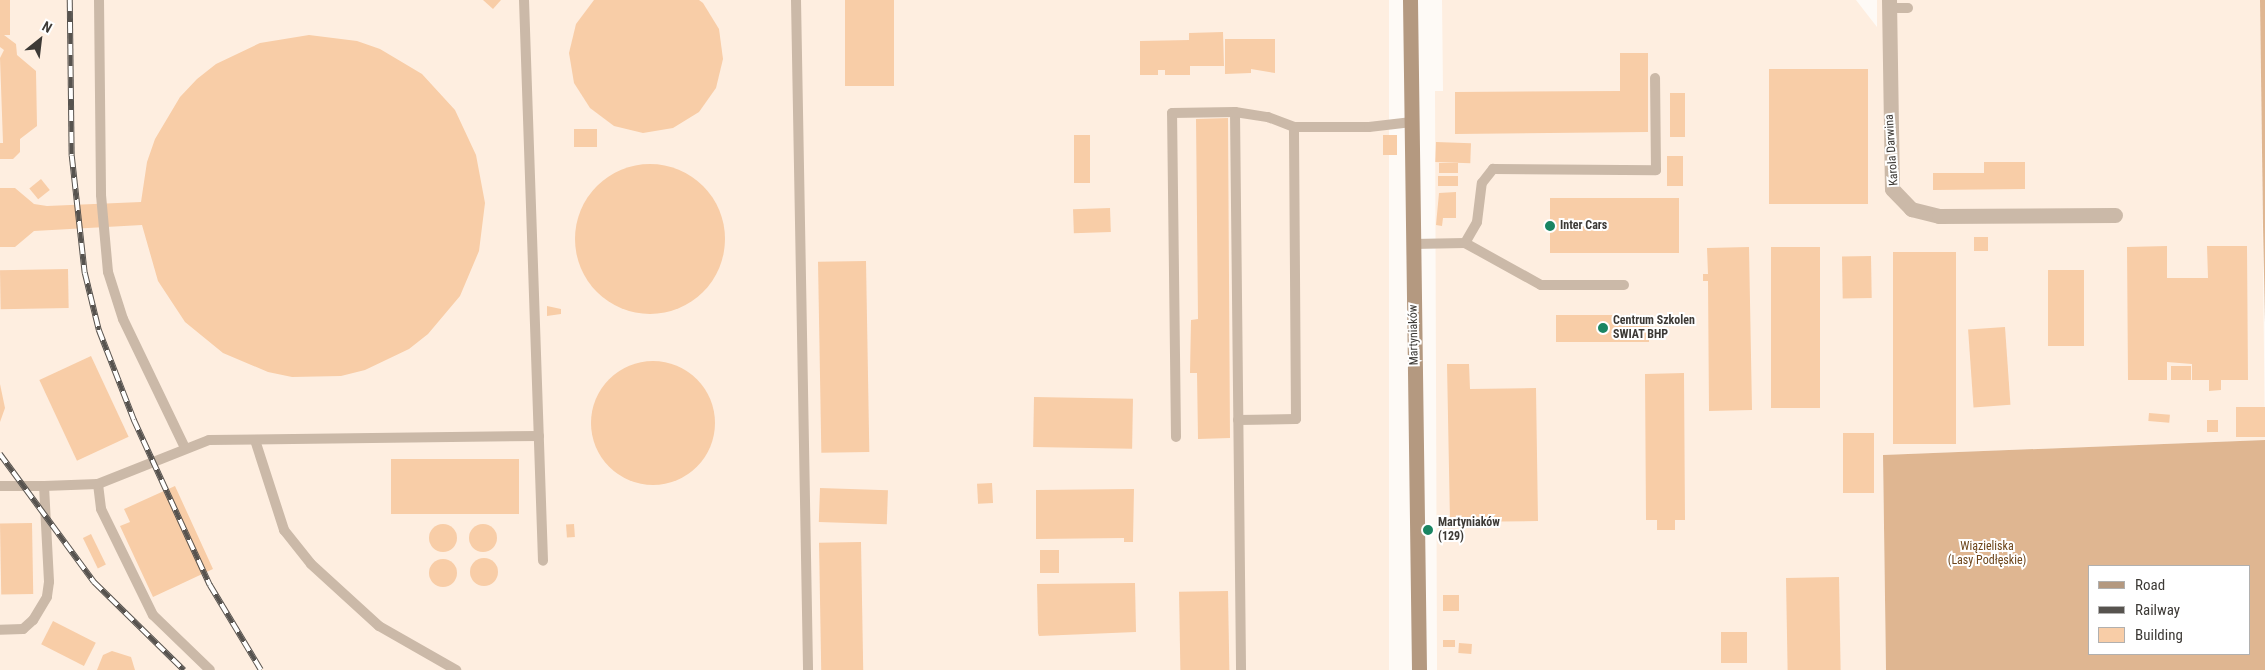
<!DOCTYPE html>
<html>
<head>
<meta charset="utf-8">
<style>
	body { margin:0 }
	#map { position:relative; width:2265px; height:670px; overflow:hidden; background:#fefaf6; font-family:"Roboto Condensed",sans-serif }
	div>[style] { position:absolute }
	.built>* { inset:0; background:#feeee0; transform-origin:0 0 }
	.forest>* { inset:0; background:#dfb691 }
	.building>* { inset:0; background:#f8cda7; transform-origin:0 0 }
	.round { border-radius:50% }
	.lane>* { height:10px; margin:-5px; padding:0 5px; transform-origin:5px; border-radius:5px; background:#cbb9a8 }
	.street>* { height:15px; margin:-7.5px; padding:0 7.5px; transform-origin:7.5px; border-radius:7.5px; background:#cbb9a8 }
	.secondary>* { height:15px; margin:-7.5px; padding:0 7.5px; transform-origin:7.5px; border-radius:7.5px; background:#b49980 }
	.rail>* { height:5.5px; margin-top:-2.75px; transform-origin:0; background:repeating-linear-gradient(90deg,#fff 0 11px,#57534f 0 22px); box-sizing:border-box; border-block:1px solid #57534f }
	.dots>* { width:14px; height:14px; translate:-50% -50%; box-sizing:border-box; border:2px solid #fff; border-radius:50% }
	span { translate:-50% -50%; white-space:nowrap; text-align:center; line-height:1.15; -webkit-text-stroke:4px #fff; paint-order:stroke }
	.street-label { font-size:12px; color:#3d3a36 }
	.poi-label { font-size:12px; color:#3d3a36; font-weight:700 }
	.left { translate:0 -50%; text-align:left }
	.park-label { font-size:12px; color:#6d451a }
	.legend { position:absolute; left:2088px; top:565px; width:162px; height:90px; box-sizing:border-box; background:#fff; border:1px solid #b1b0af; margin:0; padding:6px 9px; list-style:none; font-size:15px; color:#3d3a36 }
	.legend li { display:flex; align-items:center; gap:10px; height:25px }
	.legend b { width:25px; border:1px solid #b1b0af }
	.north { position:absolute; left:15px; top:15px; width:50px; height:50px; -webkit-text-stroke:4px #fff; paint-order:stroke; rotate:29deg; font-size:14px; font-weight:700; line-height:20px; text-align:center; color:#3d3a36 }
	.north::after { content:''; display:block; margin:auto; width:18px; height:22px; background:#3d3a36; clip-path:polygon(50% 0,100% 100%,50% 72%,0 100%) }
</style>
</head>
<body>
<div id="map">
	<div class="built">
		<div style="left:0;top:0;width:1389px;height:670px"></div>
		<div style="clip-path:polygon(1442px 0,1856px 0,1877px 27px,1877px 0,2260px 0,2265px 440px,1883px 455px,1886px 670px,1437px 670px,1435px 91px,1443px 91px)"></div>
	</div>
	<div class="forest">
		<div style="clip-path:polygon(2260px 0,2265px 0,2265px 322px,2263px 226px)"></div>
		<div style="clip-path:polygon(evenodd,2265px 440px,2265px 670px,1886px 670px,1883px 455px,2265px 440px,2249px 566px,2249px 654px,2089px 654px,2089px 566px,2249px 566px)"></div>
	</div>
	<div class="building">
		<div style="clip-path:polygon(0 0,10px 0,10px 35px,4px 35px,16px 44px,17px 55px,36px 71px,37px 126px,20px 139px,20px 152px,13px 159px,0 159px,0 143px,3px 143px,0 58px,4px 50px,0 47px)"></div>
		<div style="clip-path:polygon(483px 0,501px 0,493px 9px)"></div>
		<div style="clip-path:polygon(594px 0,699px 0,703px 3px,719px 29px,723px 59px,716px 88px,699px 112px,673px 128px,643px 133px,614px 126px,590px 108px,574px 83px,569px 53px,576px 24px)"></div>
		<div style="left:845px;top:0;width:49px;height:86px"></div>
		<div style="clip-path:polygon(1223px 32px,1224px 66px,1190px 66px,1190px 75px,1165px 75px,1165px 70px,1158px 70px,1158px 75px,1140px 75px,1140px 41px,1189px 40px,1189px 33px)"></div>
		<div style="clip-path:polygon(309px 35px,357px 41px,380px 49px,422px 74px,455px 110px,476px 155px,485px 203px,479px 251px,460px 296px,428px 334px,409px 349px,365px 370px,341px 376px,292px 377px,268px 372px,223px 353px,185px 322px,158px 281px,142px 225px,34px 231px,15px 247px,0 247px,0 188px,15px 188px,34px 204px,47px 206px,141px 202px,147px 162px,155px 139px,180px 97px,197px 79px,216px 64px,260px 43px)"></div>
		<div style="clip-path:polygon(1225px 39px,1275px 39px,1275px 73px,1251px 69px,1251px 73px,1225px 74px)"></div>
		<div style="clip-path:polygon(1620px 53px,1648px 53px,1648px 132px,1455px 134px,1455px 92px,1620px 91px)"></div>
		<div style="left:1868px;top:69px;width:135px;height:99px;rotate:90deg"></div>
		<div style="left:1670px;top:93px;width:15px;height:44px"></div>
		<div style="clip-path:polygon(1228px 118px,1230px 438px,1198px 439px,1197px 373px,1190px 373px,1191px 320px,1198px 319px,1196px 119px)"></div>
		<div style="left:574px;top:129px;width:23px;height:18px"></div>
		<div style="left:1074px;top:135px;width:16px;height:48px"></div>
		<div style="left:1383px;top:135px;width:14px;height:20px"></div>
		<div style="left:1436px;top:142px;width:35px;height:20px;rotate:2deg"></div>
		<div style="left:1667px;top:156px;width:16px;height:30px"></div>
		<div style="clip-path:polygon(1984px 162px,2025px 162px,2025px 189px,1933px 190px,1933px 173px,1984px 173px)"></div>
		<div style="left:1439px;top:163px;width:19px;height:10px"></div>
		<div class="round" style="left:575px;top:164px;width:150px;height:150px"></div>
		<div style="left:1438px;top:176px;width:20px;height:10px"></div>
		<div style="left:41px;top:179px;width:14px;height:15px;rotate:51deg"></div>
		<div style="clip-path:polygon(1456px 192px,1456px 218px,1443px 218px,1442px 226px,1436px 225px,1439px 193px)"></div>
		<div style="left:1550px;top:198px;width:129px;height:55px"></div>
		<div style="left:1110px;top:208px;width:24px;height:37px;rotate:88deg"></div>
		<div style="left:1974px;top:237px;width:14px;height:14px"></div>
		<div style="clip-path:polygon(2167px 246px,2167px 278px,2208px 278px,2207px 246px,2247px 246px,2248px 380px,2221px 380px,2221px 390px,2209px 391px,2209px 380px,2192px 380px,2192px 364px,2167px 362px,2167px 380px,2128px 380px,2127px 247px)"></div>
		<div style="clip-path:polygon(1749px 247px,1752px 410px,1709px 411px,1708px 281px,1703px 281px,1703px 274px,1708px 274px,1707px 248px)"></div>
		<div style="left:1820px;top:247px;width:161px;height:49px;rotate:90deg"></div>
		<div style="left:1893px;top:252px;width:63px;height:192px"></div>
		<div style="left:1871px;top:256px;width:42px;height:29px;rotate:89deg"></div>
		<div style="left:866px;top:261px;width:191px;height:48px;rotate:89deg"></div>
		<div style="left:68px;top:269px;width:39px;height:68px;rotate:89deg"></div>
		<div style="left:2048px;top:270px;width:36px;height:76px"></div>
		<div style="clip-path:polygon(547px 306px,561px 309px,561px 314px,547px 316px)"></div>
		<div style="left:1556px;top:315px;width:93px;height:27px"></div>
		<div style="left:2005px;top:327px;width:78px;height:37px;rotate:86deg"></div>
		<div style="left:91px;top:356px;width:89px;height:57px;rotate:65deg"></div>
		<div class="round" style="left:591px;top:361px;width:124px;height:124px"></div>
		<div style="clip-path:polygon(1447px 364px,1469px 364px,1470px 389px,1536px 388px,1538px 521px,1450px 522px)"></div>
		<div style="left:2171px;top:366px;width:20px;height:14px"></div>
		<div style="clip-path:polygon(1684px 373px,1685px 520px,1675px 520px,1675px 530px,1657px 530px,1657px 520px,1646px 520px,1645px 374px)"></div>
		<div style="clip-path:polygon(0 384px,5px 408px,0 422px)"></div>
		<div style="left:1034px;top:397px;width:99px;height:50px;rotate:1deg"></div>
		<div style="left:2265px;top:407px;width:30px;height:29px;rotate:90deg"></div>
		<div style="left:2149px;top:413px;width:21px;height:8px;rotate:5deg"></div>
		<div style="left:2207px;top:420px;width:11px;height:12px"></div>
		<div style="left:1843px;top:433px;width:31px;height:60px"></div>
		<div style="left:391px;top:459px;width:128px;height:55px"></div>
		<div style="left:992px;top:483px;width:20px;height:15px;rotate:87deg"></div>
		<div style="clip-path:polygon(175px 486px,213px 569px,153px 597px,120px 526px,130px 522px,124px 509px)"></div>
		<div style="left:820px;top:488px;width:68px;height:34px;rotate:2deg"></div>
		<div style="clip-path:polygon(1134px 489px,1133px 542px,1124px 542px,1124px 538px,1036px 539px,1036px 490px)"></div>
		<div style="left:32px;top:523px;width:71px;height:32px;rotate:89deg"></div>
		<div class="round" style="left:469px;top:524px;width:28px;height:28px"></div>
		<div class="round" style="left:429px;top:524px;width:28px;height:28px"></div>
		<div style="left:574px;top:524px;width:13px;height:8px;rotate:86deg"></div>
		<div style="left:91px;top:534px;width:34px;height:9px;rotate:64deg"></div>
		<div style="left:861px;top:542px;width:128px;height:42px;rotate:89deg"></div>
		<div style="left:1040px;top:550px;width:19px;height:23px"></div>
		<div class="round" style="left:470px;top:558px;width:28px;height:28px"></div>
		<div class="round" style="left:429px;top:559px;width:28px;height:28px"></div>
		<div style="left:1839px;top:577px;width:93px;height:53px;rotate:89deg"></div>
		<div style="clip-path:polygon(1135px 583px,1136px 632px,1039px 636px,1038px 633px,1037px 584px)"></div>
		<div style="left:1228px;top:591px;width:79px;height:49px;rotate:89deg"></div>
		<div style="left:1443px;top:595px;width:16px;height:16px"></div>
		<div style="left:53px;top:621px;width:48px;height:26px;rotate:27deg"></div>
		<div style="left:1721px;top:632px;width:26px;height:31px"></div>
		<div style="left:1443px;top:640px;width:12px;height:7px"></div>
		<div style="left:1459px;top:643px;width:13px;height:10px;rotate:4deg"></div>
		<div style="clip-path:polygon(112px 651px,131px 657px,135px 670px,97px 670px,103px 655px)"></div>
	</div>
	<div class="lane">
		<div style="left:99px;top:0;width:195px;rotate:89.4deg"></div>
		<div style="left:101px;top:195px;width:77px;rotate:84.8deg"></div>
		<div style="left:108px;top:272px;width:49px;rotate:72.3deg"></div>
		<div style="left:123px;top:319px;width:143px;rotate:64.3deg"></div>
		<div style="left:524px;top:0;width:561px;rotate:88.06deg"></div>
		<div style="left:796px;top:0;width:670px;rotate:88.97deg"></div>
		<div style="left:1889px;top:8px;width:19px"></div>
		<div style="left:1235px;top:112px;width:558px;rotate:89.38deg"></div>
		<div style="left:1465px;top:243px;width:87px;rotate:28.9deg"></div>
		<div style="left:1541px;top:285px;width:83px"></div>
		<div style="left:1413px;top:244px;width:52px;rotate:-1.1deg"></div>
		<div style="left:1465px;top:243px;width:24px;rotate:-60deg"></div>
		<div style="left:1477px;top:222px;width:39px;rotate:-83deg"></div>
		<div style="left:1482px;top:183px;width:18px;rotate:-52deg"></div>
		<div style="left:1493px;top:169px;width:163px;rotate:0.4deg"></div>
		<div style="left:1656px;top:170px;width:92px;rotate:-90.6deg"></div>
		<div style="left:1238px;top:420px;width:58px;rotate:-1deg"></div>
		<div style="left:1296px;top:419px;width:292px;rotate:-90.4deg"></div>
		<div style="left:1176px;top:437px;width:324px;rotate:-90.7deg"></div>
		<div style="left:1172px;top:113px;width:63px;rotate:-0.9deg"></div>
		<div style="left:1235px;top:112px;width:33px;rotate:9deg"></div>
		<div style="left:1268px;top:117px;width:28px;rotate:21deg"></div>
		<div style="left:1294px;top:127px;width:75px"></div>
		<div style="left:1369px;top:127px;width:43px;rotate:-6.6deg"></div>
		<div style="left:255px;top:440px;width:95px;rotate:72.1deg"></div>
		<div style="left:284px;top:530px;width:43px;rotate:51.5deg"></div>
		<div style="left:311px;top:564px;width:92px;rotate:42.4deg"></div>
		<div style="left:379px;top:626px;width:89px;rotate:29.7deg"></div>
		<div style="left:98px;top:484px;width:25px;rotate:83deg"></div>
		<div style="left:101px;top:509px;width:118px;rotate:63.9deg"></div>
		<div style="left:153px;top:615px;width:79px;rotate:44deg"></div>
		<div style="left:0;top:486px;width:44px"></div>
		<div style="left:44px;top:486px;width:96px;rotate:87deg"></div>
		<div style="left:49px;top:582px;width:15px;rotate:98deg"></div>
		<div style="left:47px;top:597px;width:27px;rotate:121deg"></div>
		<div style="left:33px;top:620px;width:13px;rotate:138deg"></div>
		<div style="left:23px;top:629px;width:23px;rotate:178deg"></div>
		<div style="left:44px;top:486px;width:54px;rotate:-2.1deg"></div>
		<div style="left:98px;top:484px;width:119px;rotate:-21.6deg"></div>
		<div style="left:209px;top:440px;width:330px;rotate:-0.7deg"></div>
	</div>
	<div class="street">
		<div style="left:1889px;top:0;width:189px;rotate:89.1deg"></div>
		<div style="left:1892px;top:189px;width:28px;rotate:46deg"></div>
		<div style="left:1911px;top:209px;width:29px;rotate:14deg"></div>
		<div style="left:1939px;top:216px;width:176px;rotate:-0.3deg"></div>
	</div>
	<div class="secondary">
		<div style="left:1410px;top:0;width:670px;rotate:89.23deg"></div>
	</div>
	<div class="rail">
		<div style="left:70px;top:0;width:156px;rotate:89.3deg"></div>
		<div style="left:72px;top:156px;width:118px;rotate:83.7deg"></div>
		<div style="left:85px;top:273px;width:59px;rotate:76.2deg"></div>
		<div style="left:99px;top:330px;width:97px;rotate:68.7deg"></div>
		<div style="left:134px;top:420px;width:182px;rotate:65.3deg"></div>
		<div style="left:210px;top:585px;width:99px;rotate:59deg"></div>
		<div style="left:0;top:454px;width:159px;rotate:53.7deg"></div>
		<div style="left:94px;top:582px;width:126px;rotate:44.4deg"></div>
	</div>
	<div class="dots">
		<div style="left:1550px;top:226px;background:#198562"></div>
		<div style="left:1603px;top:328px;background:#198562"></div>
		<div style="left:1428px;top:530px;background:#198562"></div>
	</div>
	<div class="street-label">
		<span style="left:1892px;top:150px;rotate:-94deg">Karola Darwina</span>
		<span style="left:1414px;top:335px;rotate:-91deg">Martyniaków</span>
	</div>
	<div class="poi-label">
		<span class="left" style="left:1560px;top:226px">Inter Cars</span>
		<span class="left" style="left:1613px;top:328px">Centrum Szkolen<br>SWIAT BHP</span>
		<span class="left" style="left:1438px;top:530px">Martyniaków<br>(129)</span>
	</div>
	<div class="park-label">
		<span style="left:1987px;top:554px">Wiązieliska<br>(Lasy Podłęskie)</span>
	</div>
	<ul class="legend">
	<li><b style="height:6px;background:#b49980"></b>Road</li>
	<li><b style="height:6px;background:#57534f"></b>Railway</li>
	<li><b style="height:14px;background:#f8cda7"></b>Building</li>
	</ul>
	<div class="north">N</div>
</div>
</body>
</html>
